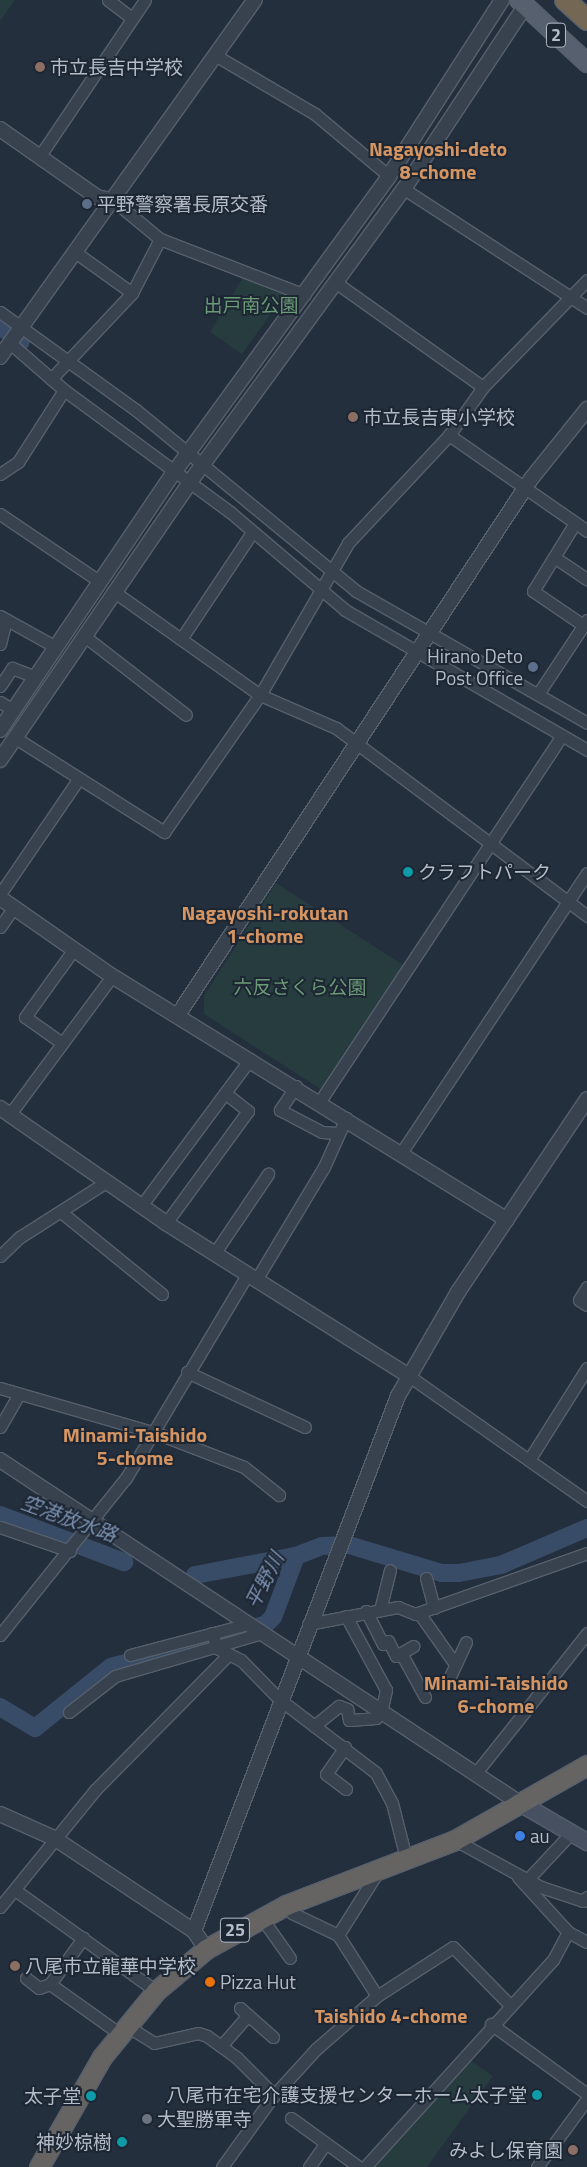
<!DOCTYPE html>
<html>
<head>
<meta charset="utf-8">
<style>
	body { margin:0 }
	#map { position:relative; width:587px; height:2167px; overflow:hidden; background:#242f3e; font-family:"Titillium Web","Noto Sans JP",sans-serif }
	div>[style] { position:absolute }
	.green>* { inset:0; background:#263c3f }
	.river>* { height:18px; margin:-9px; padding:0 9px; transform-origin:9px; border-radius:9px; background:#394c67 }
	.roads { filter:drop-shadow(1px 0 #565f6c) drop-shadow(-1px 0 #565f6c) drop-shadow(0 1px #565f6c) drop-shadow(0 -1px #565f6c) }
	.minor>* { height:11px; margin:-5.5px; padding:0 5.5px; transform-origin:5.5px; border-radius:5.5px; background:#38414e }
	.tertiary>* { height:14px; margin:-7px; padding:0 7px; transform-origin:7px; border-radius:7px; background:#38414e }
	.secondary>* { height:16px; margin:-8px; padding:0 8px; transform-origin:8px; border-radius:8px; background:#465061 }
	.primary>* { height:18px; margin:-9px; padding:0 9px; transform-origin:9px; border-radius:9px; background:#56606e }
	.trunk>* { height:19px; margin:-9.5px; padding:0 9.5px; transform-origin:9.5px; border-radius:9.5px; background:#656462 }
	.motorway>* { height:20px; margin:-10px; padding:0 10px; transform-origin:10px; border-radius:10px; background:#746855 }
	.dots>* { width:14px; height:14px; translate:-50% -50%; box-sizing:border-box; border:2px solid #1d2633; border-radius:50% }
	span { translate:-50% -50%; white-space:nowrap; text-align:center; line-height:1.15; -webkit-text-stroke:4px #1d2633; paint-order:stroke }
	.shield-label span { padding:1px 4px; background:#1d2633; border:1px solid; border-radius:4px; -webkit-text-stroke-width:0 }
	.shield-label { font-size:18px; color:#b4bcc9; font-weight:700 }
	.poi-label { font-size:19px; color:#b4bcc9 }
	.left { translate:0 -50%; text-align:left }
	.right { translate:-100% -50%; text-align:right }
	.park-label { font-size:19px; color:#6b9a76 }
	.neighbourhood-label { font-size:20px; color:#d59563; font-weight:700 }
	.water-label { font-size:20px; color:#7c92b1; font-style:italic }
</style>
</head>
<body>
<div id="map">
	<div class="green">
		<div style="clip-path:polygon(0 0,15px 0,0 21px)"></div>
		<div style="clip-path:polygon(243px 277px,282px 292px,283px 297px,242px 354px,210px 332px)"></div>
		<div style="clip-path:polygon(276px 883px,403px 965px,322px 1090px,204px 1014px,204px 996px)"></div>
		<div style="clip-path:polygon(467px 2058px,493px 2076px,427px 2167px,370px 2167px)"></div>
	</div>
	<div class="river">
		<div style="left:0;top:326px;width:26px;rotate:37deg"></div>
		<div style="left:0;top:1515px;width:133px;rotate:20.8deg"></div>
		<div style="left:195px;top:1575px;width:103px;rotate:-10.7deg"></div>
		<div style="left:0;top:1707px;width:41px;rotate:31deg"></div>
		<div style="left:35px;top:1728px;width:97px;rotate:-38.8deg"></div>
		<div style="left:111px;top:1667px;width:160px;rotate:-15.3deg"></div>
		<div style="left:265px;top:1625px;width:11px;rotate:-45deg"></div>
		<div style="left:273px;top:1617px;width:65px;rotate:-69.3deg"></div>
		<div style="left:296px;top:1556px;width:28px;rotate:-21deg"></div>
		<div style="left:322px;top:1546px;width:27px;rotate:-2deg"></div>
		<div style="left:349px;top:1545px;width:97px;rotate:16.8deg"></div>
		<div style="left:442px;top:1573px;width:17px"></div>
		<div style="left:459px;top:1573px;width:43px;rotate:-10.8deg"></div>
		<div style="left:501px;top:1565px;width:94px;rotate:-23.3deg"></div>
	</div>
	<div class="roads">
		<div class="minor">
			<div style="left:108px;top:0;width:30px;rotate:37deg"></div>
			<div style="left:215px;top:55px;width:116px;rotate:30.5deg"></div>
			<div style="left:315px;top:114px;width:97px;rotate:40deg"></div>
			<div style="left:39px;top:157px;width:189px;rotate:-56deg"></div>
			<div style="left:404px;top:189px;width:218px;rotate:33deg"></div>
			<div style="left:114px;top:201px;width:60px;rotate:39.6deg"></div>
			<div style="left:160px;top:239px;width:155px;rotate:21.1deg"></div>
			<div style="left:75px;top:252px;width:70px;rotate:35.7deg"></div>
			<div style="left:335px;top:282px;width:181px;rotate:35.4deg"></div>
			<div style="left:0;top:312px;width:168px;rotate:35.8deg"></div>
			<div style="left:136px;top:410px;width:285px;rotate:39.4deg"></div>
			<div style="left:356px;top:591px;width:266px;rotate:29.7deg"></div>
			<div style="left:10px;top:343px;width:72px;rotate:41deg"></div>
			<div style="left:64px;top:390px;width:206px;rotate:36.3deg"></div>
			<div style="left:230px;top:512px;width:151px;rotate:40.4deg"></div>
			<div style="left:345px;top:610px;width:280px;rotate:30deg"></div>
			<div style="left:51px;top:379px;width:118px;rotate:-46.7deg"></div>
			<div style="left:132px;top:293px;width:61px;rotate:-62.6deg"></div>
			<div style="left:449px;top:435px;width:168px;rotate:34.8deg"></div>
			<div style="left:0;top:474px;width:22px;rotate:-34deg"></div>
			<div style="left:18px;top:462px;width:85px;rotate:-57.4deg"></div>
			<div style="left:0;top:514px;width:120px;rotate:34.1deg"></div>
			<div style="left:575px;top:523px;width:80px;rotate:121.7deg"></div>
			<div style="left:533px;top:591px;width:60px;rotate:34.2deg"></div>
			<div style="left:554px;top:557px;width:40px;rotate:34deg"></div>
			<div style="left:113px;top:591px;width:180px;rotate:35.3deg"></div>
			<div style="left:260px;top:695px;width:83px;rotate:23.5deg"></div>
			<div style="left:336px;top:728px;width:314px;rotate:36.8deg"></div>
			<div style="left:0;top:616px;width:62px;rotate:29.1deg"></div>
			<div style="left:83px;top:635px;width:130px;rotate:37.8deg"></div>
			<div style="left:181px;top:639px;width:126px;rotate:-56.3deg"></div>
			<div style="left:0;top:644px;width:25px;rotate:-76deg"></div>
			<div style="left:0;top:686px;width:22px;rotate:-56deg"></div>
			<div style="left:12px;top:668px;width:25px;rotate:21deg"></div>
			<div style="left:538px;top:694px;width:89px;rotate:-56.5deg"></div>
			<div style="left:0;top:702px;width:15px;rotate:32deg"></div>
			<div style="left:14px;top:737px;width:178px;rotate:32.3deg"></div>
			<div style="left:164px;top:832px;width:167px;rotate:-55deg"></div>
			<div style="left:260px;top:695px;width:176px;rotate:-59.9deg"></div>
			<div style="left:348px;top:543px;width:148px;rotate:-46.9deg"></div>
			<div style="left:449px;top:435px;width:59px;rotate:-54.7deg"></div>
			<div style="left:483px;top:387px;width:149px;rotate:-45.8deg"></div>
			<div style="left:0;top:894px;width:140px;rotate:-55.7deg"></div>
			<div style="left:0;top:927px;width:24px;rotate:-55deg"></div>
			<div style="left:62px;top:1043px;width:45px;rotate:-144.9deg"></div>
			<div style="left:25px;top:1017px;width:84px;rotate:-54.2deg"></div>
			<div style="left:296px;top:1086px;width:29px;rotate:124deg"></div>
			<div style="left:280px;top:1110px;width:47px;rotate:27.6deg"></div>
			<div style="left:322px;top:1132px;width:15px;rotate:4deg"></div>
			<div style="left:320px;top:1101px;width:438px;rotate:-56.5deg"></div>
			<div style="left:10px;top:1114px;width:172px;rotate:-53.5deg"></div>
			<div style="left:401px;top:1153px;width:336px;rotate:-56.4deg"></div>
			<div style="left:141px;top:1206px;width:183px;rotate:-53.4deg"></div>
			<div style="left:61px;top:1212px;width:130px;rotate:39.1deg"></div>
			<div style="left:166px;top:1223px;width:139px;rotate:-53.8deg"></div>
			<div style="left:248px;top:1111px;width:29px;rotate:-142deg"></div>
			<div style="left:214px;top:1254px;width:97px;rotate:-56deg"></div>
			<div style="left:0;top:1256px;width:28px;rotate:-44deg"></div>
			<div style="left:20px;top:1237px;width:102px;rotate:-32.6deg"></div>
			<div style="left:256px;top:1280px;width:132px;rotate:-59deg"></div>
			<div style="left:324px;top:1167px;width:54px;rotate:-65.8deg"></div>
			<div style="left:587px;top:1287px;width:15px;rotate:122deg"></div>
			<div style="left:579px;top:1300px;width:9px;rotate:32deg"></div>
			<div style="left:187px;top:1372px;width:130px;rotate:25deg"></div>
			<div style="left:409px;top:1376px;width:218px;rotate:35.1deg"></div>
			<div style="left:0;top:1388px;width:162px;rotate:16.1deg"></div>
			<div style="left:156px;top:1433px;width:94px;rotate:21.1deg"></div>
			<div style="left:244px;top:1467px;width:45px;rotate:38.7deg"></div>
			<div style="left:0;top:1427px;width:38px;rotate:-60deg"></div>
			<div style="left:529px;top:1460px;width:109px;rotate:-57.8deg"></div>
			<div style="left:0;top:1527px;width:74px;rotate:18.9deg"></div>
			<div style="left:426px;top:1578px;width:31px;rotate:75deg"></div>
			<div style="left:380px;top:1610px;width:41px;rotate:-76deg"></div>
			<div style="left:366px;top:1611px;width:37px;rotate:63deg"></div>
			<div style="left:383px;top:1644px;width:6px;rotate:-31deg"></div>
			<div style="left:388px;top:1641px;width:17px;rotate:62deg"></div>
			<div style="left:396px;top:1656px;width:20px;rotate:-30deg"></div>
			<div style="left:419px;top:1613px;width:62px;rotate:54.8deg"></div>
			<div style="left:308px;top:1624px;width:92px;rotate:-10.7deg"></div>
			<div style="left:398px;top:1607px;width:18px;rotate:22deg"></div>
			<div style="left:415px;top:1614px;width:182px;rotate:-19.5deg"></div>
			<div style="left:212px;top:1633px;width:16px;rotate:72deg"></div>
			<div style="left:217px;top:1648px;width:27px;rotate:27deg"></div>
			<div style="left:241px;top:1660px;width:54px;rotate:45.7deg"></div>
			<div style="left:279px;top:1699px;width:122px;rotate:37.3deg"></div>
			<div style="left:376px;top:1773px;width:34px;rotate:62deg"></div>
			<div style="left:392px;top:1803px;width:61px;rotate:75.7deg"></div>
			<div style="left:0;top:1635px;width:201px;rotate:-51.3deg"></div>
			<div style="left:126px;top:1478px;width:236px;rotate:-59.2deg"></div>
			<div style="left:401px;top:1653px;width:50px;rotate:61.4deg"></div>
			<div style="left:130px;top:1655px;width:122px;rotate:-14.7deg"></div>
			<div style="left:447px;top:1683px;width:45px;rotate:-65.1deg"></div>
			<div style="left:69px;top:1712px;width:58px;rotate:-38deg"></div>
			<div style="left:115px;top:1676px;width:153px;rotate:-16.3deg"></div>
			<div style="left:314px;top:1726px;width:32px;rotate:-39deg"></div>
			<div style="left:339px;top:1706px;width:9px;rotate:21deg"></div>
			<div style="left:347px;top:1709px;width:11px;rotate:80deg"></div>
			<div style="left:349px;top:1720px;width:27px;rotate:-4deg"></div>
			<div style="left:376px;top:1718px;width:8px;rotate:-50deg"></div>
			<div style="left:381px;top:1712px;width:23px;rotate:-77deg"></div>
			<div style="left:386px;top:1690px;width:84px;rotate:-118.4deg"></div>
			<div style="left:345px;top:1747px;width:33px;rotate:125deg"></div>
			<div style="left:326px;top:1774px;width:25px;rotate:37deg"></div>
			<div style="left:475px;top:1774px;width:180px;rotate:-51.5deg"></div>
			<div style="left:455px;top:1840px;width:98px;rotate:28.7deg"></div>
			<div style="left:541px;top:1887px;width:44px;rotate:18.4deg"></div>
			<div style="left:583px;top:1901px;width:6px;rotate:-45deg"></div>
			<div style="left:518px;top:1877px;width:74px;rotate:47.7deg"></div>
			<div style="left:568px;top:1932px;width:21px;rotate:28deg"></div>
			<div style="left:528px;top:1879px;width:63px;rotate:-46.9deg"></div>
			<div style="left:15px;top:1890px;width:173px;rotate:35.6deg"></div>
			<div style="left:286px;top:1905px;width:10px;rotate:53deg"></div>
			<div style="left:292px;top:1913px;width:51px;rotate:25.6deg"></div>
			<div style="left:338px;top:1935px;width:72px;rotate:57.4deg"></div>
			<div style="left:0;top:1907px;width:151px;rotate:-50.9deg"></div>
			<div style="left:95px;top:1790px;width:190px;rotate:-45.4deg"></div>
			<div style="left:261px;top:1917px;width:50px;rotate:54.7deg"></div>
			<div style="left:338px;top:1935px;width:73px;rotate:-57.8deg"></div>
			<div style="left:26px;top:1978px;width:16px;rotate:38deg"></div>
			<div style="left:39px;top:1988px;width:12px;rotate:-20deg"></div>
			<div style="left:50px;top:1984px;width:57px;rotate:-54.3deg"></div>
			<div style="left:50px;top:1984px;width:86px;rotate:35.5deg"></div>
			<div style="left:240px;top:2008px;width:44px;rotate:41.3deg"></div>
			<div style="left:491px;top:2024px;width:119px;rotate:36.1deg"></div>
			<div style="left:127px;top:2026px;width:32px;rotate:32deg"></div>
			<div style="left:154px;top:2043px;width:45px;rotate:-12.8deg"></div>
			<div style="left:198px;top:2033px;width:9px;rotate:18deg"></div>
			<div style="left:207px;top:2036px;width:36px;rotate:36deg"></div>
			<div style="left:236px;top:2057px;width:54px;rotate:45deg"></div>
			<div style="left:221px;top:2046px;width:41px;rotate:-48.9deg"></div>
			<div style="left:291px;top:2118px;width:84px;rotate:35.8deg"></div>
			<div style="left:222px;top:2167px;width:89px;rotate:-54.2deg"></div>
			<div style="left:274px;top:2095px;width:62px;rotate:-47.6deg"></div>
			<div style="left:316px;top:2049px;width:81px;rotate:-41deg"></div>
			<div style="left:377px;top:1996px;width:90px;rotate:-32.8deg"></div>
			<div style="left:453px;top:1947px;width:80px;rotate:45.5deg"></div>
			<div style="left:309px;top:2167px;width:29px;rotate:-55deg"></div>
			<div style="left:365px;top:2167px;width:280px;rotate:-47.8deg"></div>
			<div style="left:553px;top:1960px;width:32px;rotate:-62deg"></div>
			<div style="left:537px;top:2167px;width:84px;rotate:-53.7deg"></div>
		</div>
		<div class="tertiary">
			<div style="left:0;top:129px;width:118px;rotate:35deg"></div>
			<div style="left:97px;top:197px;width:17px;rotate:13deg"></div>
			<div style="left:0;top:357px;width:439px;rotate:-54.5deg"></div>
			<div style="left:0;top:730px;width:313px;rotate:-56deg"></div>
			<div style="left:175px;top:471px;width:364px;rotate:-54deg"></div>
			<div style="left:389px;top:176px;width:209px;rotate:-57.3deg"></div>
			<div style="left:0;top:760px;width:337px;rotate:-55.6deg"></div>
			<div style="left:190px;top:482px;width:363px;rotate:-53.9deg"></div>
			<div style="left:404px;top:189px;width:219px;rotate:-56.5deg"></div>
			<div style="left:0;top:898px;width:136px;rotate:34.9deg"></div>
			<div style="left:112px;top:976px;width:464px;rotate:31.7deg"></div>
			<div style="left:178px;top:1015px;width:642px;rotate:-56.63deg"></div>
			<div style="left:531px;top:479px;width:90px;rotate:-51.3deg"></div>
			<div style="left:0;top:1108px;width:202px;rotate:34.7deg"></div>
			<div style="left:166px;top:1223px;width:287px;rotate:32.2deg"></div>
			<div style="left:0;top:1460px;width:621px;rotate:33.43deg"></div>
			<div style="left:0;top:1814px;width:59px;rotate:24deg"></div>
			<div style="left:54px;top:1838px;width:168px;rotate:33.6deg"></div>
			<div style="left:194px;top:1931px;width:22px;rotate:56deg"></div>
			<div style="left:194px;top:1931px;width:573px;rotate:-69.13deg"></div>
			<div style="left:398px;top:1396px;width:120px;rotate:-60deg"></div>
			<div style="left:458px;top:1292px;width:232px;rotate:-56.2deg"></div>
		</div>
		<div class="secondary">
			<div style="left:518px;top:1802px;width:80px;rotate:30.1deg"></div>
		</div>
		<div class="primary">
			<div style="left:519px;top:0;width:93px;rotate:42.8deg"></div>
		</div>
		<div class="trunk">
			<div style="left:39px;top:2167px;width:127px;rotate:-60.2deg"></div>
			<div style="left:102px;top:2057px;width:85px;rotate:-50.7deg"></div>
			<div style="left:156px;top:1991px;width:65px;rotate:-40deg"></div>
			<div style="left:206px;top:1949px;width:91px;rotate:-28.8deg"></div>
			<div style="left:286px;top:1905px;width:181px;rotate:-21deg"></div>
			<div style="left:455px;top:1840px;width:152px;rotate:-29.6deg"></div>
		</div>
		<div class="motorway">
			<div style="left:565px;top:0;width:30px;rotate:42deg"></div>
		</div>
	</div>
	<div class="dots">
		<div style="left:40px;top:67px;background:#8d6e63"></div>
		<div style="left:87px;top:204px;background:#5c6f8a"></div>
		<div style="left:353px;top:417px;background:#8d6e63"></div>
		<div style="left:533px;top:667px;background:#5c6f8a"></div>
		<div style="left:408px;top:872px;background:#0f9aa8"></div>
		<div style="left:520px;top:1836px;background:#3f7fe0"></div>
		<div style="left:15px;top:1966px;background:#8d6e63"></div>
		<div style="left:210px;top:1982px;background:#e8710a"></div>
		<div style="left:537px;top:2095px;background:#0f9aa8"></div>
		<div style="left:91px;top:2096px;background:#0f9aa8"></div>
		<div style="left:147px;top:2119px;background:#6b7280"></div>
		<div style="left:122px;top:2142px;background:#0f9aa8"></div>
		<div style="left:573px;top:2150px;background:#8d6e63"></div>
	</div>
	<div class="shield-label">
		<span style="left:556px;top:35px">2</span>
		<span style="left:235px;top:1930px">25</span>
	</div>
	<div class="poi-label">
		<span class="left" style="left:50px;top:67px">市立長吉中学校</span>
		<span class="left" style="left:97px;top:204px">平野警察署長原交番</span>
		<span class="left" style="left:363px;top:417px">市立長吉東小学校</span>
		<span class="right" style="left:523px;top:667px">Hirano Deto<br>Post Office</span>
		<span class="left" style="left:418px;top:872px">クラフトパーク</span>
		<span class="left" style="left:530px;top:1836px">au</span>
		<span class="left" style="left:25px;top:1966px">八尾市立龍華中学校</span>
		<span class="left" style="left:220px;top:1982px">Pizza Hut</span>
		<span class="right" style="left:527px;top:2095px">八尾市在宅介護支援センターホーム太子堂</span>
		<span class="right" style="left:81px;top:2096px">太子堂</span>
		<span class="left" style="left:157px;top:2119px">大聖勝軍寺</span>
		<span class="right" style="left:112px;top:2142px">神妙椋樹</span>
		<span class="right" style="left:563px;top:2150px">みよし保育園</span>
	</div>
	<div class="park-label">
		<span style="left:251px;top:305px">出戸南公園</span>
		<span style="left:300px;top:987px">六反さくら公園</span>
	</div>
	<div class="neighbourhood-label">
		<span style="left:438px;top:160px">Nagayoshi-deto<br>8-chome</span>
		<span style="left:265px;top:924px">Nagayoshi-rokutan<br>1-chome</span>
		<span style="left:135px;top:1446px">Minami-Taishido<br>5-chome</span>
		<span style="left:496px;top:1694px">Minami-Taishido<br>6-chome</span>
		<span style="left:391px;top:2015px">Taishido 4-chome</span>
	</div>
	<div class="water-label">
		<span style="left:69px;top:1518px;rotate:20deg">空港放水路</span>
		<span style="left:264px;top:1580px;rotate:-63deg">平野川</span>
	</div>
</div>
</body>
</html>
